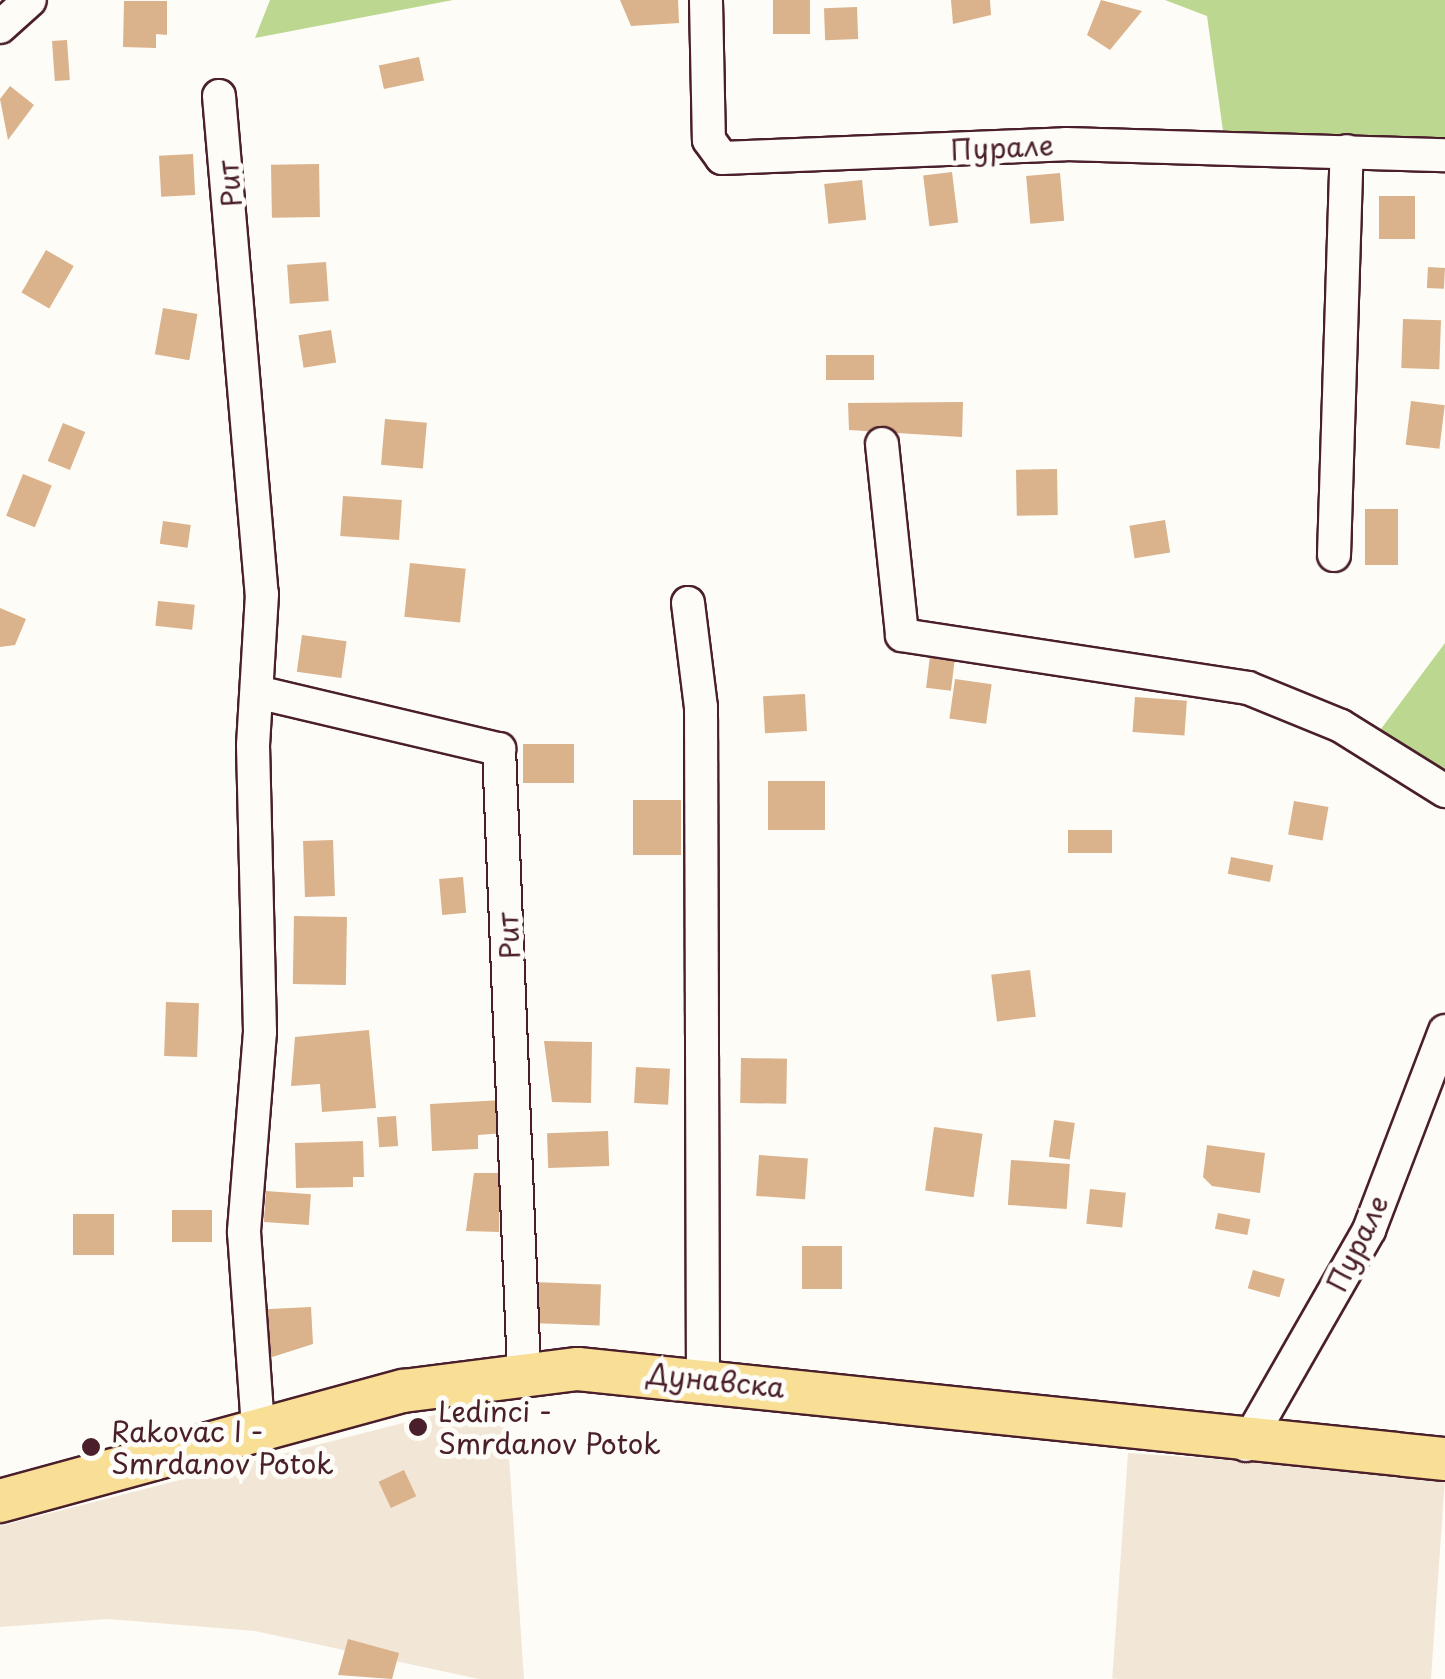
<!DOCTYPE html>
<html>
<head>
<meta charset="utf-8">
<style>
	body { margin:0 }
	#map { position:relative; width:1445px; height:1679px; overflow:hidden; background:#fdfcf7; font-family:"Playpen Sans",sans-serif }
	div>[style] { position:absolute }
	.built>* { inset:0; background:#f2e6d7; transform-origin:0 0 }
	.green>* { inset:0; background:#bcd890 }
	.building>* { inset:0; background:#dab28b; transform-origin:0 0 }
	.roads { filter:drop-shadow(2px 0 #4a1f2b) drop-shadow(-2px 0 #4a1f2b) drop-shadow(0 2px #4a1f2b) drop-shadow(0 -2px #4a1f2b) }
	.minor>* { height:32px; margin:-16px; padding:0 16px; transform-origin:16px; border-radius:16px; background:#fdfcf7 }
	.major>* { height:42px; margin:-21px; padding:0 21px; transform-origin:21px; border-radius:21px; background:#f9df96 }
	.dots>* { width:28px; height:28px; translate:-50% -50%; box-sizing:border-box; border:5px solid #fdfcf7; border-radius:50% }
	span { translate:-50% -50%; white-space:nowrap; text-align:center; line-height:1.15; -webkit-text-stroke:10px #fdfcf7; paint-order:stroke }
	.street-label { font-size:28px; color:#4a1f2b }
	.poi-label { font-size:28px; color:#4a1f2b }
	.left { translate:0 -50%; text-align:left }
</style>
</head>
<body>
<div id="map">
	<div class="built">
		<div style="clip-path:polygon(505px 1397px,524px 1679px,479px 1679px,255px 1631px,108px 1619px,0 1627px,0 1526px)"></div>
		<div style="left:1128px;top:1453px;width:318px;height:226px;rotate:4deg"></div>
	</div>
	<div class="green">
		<div style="clip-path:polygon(270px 0,453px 0,255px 38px)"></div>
		<div style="clip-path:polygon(1165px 0,1445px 0,1445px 144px,1225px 145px,1207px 16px)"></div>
		<div style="clip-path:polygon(1445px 643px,1445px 785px,1369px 745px)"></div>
	</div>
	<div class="building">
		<div style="clip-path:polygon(620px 0,678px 0,679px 23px,631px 26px)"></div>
		<div style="left:773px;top:0;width:37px;height:34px"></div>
		<div style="clip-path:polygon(951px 0,990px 0,991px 15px,953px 24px)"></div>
		<div style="clip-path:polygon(1101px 0,1142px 11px,1110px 50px,1087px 35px)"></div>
		<div style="clip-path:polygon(124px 1px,167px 1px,167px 35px,156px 34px,156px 48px,123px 47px)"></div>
		<div style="left:857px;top:7px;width:32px;height:33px;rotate:88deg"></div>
		<div style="left:67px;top:40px;width:40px;height:15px;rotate:86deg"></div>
		<div style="left:419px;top:57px;width:24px;height:41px;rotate:78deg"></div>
		<div style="clip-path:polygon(10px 86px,34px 105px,8px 140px,0 99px)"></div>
		<div style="left:193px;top:154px;width:41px;height:34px;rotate:87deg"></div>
		<div style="left:319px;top:164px;width:53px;height:48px;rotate:89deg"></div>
		<div style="left:952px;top:172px;width:51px;height:29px;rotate:83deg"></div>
		<div style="left:1060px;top:173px;width:48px;height:34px;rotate:85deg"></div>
		<div style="left:862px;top:180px;width:40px;height:38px;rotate:84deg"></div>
		<div style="left:1379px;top:196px;width:36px;height:43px"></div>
		<div style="left:46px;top:250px;width:32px;height:49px;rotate:30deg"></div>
		<div style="left:326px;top:262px;width:39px;height:39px;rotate:86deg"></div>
		<div style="left:1428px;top:267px;width:17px;height:21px;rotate:3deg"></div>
		<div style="left:163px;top:308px;width:35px;height:47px;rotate:10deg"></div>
		<div style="left:1403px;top:319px;width:38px;height:49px;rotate:2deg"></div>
		<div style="left:331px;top:330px;width:33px;height:33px;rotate:81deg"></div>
		<div style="left:874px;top:355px;width:25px;height:48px;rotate:90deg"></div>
		<div style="left:1411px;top:401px;width:34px;height:44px;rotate:7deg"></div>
		<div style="clip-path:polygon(963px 402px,962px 437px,849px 430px,848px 403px)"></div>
		<div style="left:385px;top:419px;width:42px;height:46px;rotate:5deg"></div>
		<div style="left:63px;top:423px;width:24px;height:41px;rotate:22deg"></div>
		<div style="left:1057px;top:469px;width:46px;height:41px;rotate:89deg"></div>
		<div style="left:23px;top:474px;width:31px;height:45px;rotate:22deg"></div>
		<div style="left:343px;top:496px;width:59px;height:40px;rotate:4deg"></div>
		<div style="left:1365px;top:509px;width:33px;height:56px"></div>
		<div style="left:1165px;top:520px;width:33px;height:36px;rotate:81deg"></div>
		<div style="left:163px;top:521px;width:28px;height:23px;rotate:8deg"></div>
		<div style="left:410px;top:563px;width:56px;height:54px;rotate:6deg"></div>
		<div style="left:158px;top:601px;width:37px;height:25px;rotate:6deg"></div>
		<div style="clip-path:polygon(0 608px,26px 619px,15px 645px,0 647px)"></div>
		<div style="left:302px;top:635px;width:45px;height:37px;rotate:8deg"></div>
		<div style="left:930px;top:656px;width:25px;height:32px;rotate:7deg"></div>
		<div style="left:955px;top:679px;width:37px;height:40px;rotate:8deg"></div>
		<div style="left:805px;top:694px;width:37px;height:42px;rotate:87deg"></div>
		<div style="left:1135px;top:697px;width:52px;height:35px;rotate:4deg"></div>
		<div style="left:523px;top:744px;width:51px;height:39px"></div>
		<div style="left:768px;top:781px;width:57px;height:49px"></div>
		<div style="left:633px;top:800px;width:48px;height:55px"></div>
		<div style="left:1294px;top:801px;width:35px;height:34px;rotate:10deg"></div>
		<div style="left:1068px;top:830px;width:44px;height:23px"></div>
		<div style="left:333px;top:840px;width:56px;height:30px;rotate:88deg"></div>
		<div style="left:1231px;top:857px;width:43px;height:17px;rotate:11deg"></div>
		<div style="left:463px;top:877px;width:36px;height:24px;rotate:85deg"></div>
		<div style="left:294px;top:916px;width:53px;height:68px;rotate:1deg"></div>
		<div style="left:1030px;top:970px;width:47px;height:39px;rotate:83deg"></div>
		<div style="left:166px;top:1002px;width:33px;height:54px;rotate:2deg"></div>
		<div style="clip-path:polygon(369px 1030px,376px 1108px,322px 1112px,320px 1084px,291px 1086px,295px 1037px)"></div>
		<div style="clip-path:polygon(544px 1041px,592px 1042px,591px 1103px,552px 1102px)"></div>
		<div style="left:741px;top:1058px;width:46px;height:45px;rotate:1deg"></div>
		<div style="left:636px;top:1067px;width:34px;height:36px;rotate:3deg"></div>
		<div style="clip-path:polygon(503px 1100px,505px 1133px,478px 1135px,478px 1149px,432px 1151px,430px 1104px)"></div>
		<div style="left:396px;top:1116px;width:30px;height:19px;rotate:86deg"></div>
		<div style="left:1054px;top:1120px;width:21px;height:37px;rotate:8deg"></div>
		<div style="left:934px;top:1127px;width:49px;height:64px;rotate:8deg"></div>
		<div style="left:608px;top:1131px;width:35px;height:61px;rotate:88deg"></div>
		<div style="clip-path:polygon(363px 1141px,364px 1177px,353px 1177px,353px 1187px,296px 1188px,295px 1143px)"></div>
		<div style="clip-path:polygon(1207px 1145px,1265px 1153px,1260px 1193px,1212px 1186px,1203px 1177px)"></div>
		<div style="left:759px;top:1155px;width:49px;height:41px;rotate:4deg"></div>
		<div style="left:1011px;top:1160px;width:59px;height:45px;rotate:4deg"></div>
		<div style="clip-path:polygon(474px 1173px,500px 1173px,499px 1232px,466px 1231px)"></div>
		<div style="left:1090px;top:1189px;width:36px;height:35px;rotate:6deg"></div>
		<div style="left:266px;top:1191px;width:45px;height:31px;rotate:4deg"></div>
		<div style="left:172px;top:1210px;width:40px;height:32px"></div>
		<div style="left:1218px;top:1213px;width:33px;height:16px;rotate:11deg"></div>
		<div style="left:73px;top:1214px;width:41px;height:41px"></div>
		<div style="left:802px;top:1246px;width:40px;height:43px"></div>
		<div style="left:1253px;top:1270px;width:33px;height:19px;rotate:16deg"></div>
		<div style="left:532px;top:1282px;width:69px;height:41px;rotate:2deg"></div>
		<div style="clip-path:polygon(311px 1307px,313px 1344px,266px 1359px,251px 1310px)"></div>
		<div style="left:404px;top:1470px;width:29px;height:28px;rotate:65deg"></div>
		<div style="clip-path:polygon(348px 1639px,399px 1653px,392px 1679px,338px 1675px)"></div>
	</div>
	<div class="roads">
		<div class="minor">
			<div style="left:706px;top:1px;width:139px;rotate:88.8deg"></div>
			<div style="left:709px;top:140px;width:22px;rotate:54deg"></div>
			<div style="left:722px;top:158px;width:344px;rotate:-2.3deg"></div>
			<div style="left:1066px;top:144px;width:379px;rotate:1.7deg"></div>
			<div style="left:0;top:27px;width:40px;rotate:-42deg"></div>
			<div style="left:219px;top:96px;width:500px;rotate:85.1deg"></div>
			<div style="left:262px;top:594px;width:151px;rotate:93.4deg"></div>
			<div style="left:253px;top:745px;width:287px;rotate:88.6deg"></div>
			<div style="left:260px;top:1032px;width:201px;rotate:94.6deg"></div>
			<div style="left:244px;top:1232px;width:197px;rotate:85.9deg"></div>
			<div style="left:882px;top:444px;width:192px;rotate:84deg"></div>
			<div style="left:902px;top:635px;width:350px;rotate:8.7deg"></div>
			<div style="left:1248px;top:688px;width:100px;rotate:22.2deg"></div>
			<div style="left:1341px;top:726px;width:123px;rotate:32deg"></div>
			<div style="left:1334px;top:555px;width:404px;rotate:-88.2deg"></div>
			<div style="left:688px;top:603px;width:105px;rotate:82.9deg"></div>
			<div style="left:701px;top:707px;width:671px;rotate:89.83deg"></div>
			<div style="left:257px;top:692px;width:249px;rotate:13.3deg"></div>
			<div style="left:499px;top:749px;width:623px;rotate:87.7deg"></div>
			<div style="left:1246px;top:1445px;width:248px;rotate:-60.2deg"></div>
			<div style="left:1369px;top:1230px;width:213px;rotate:-69.1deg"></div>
		</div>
		<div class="major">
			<div style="left:0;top:1501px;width:418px;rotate:-15.3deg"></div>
			<div style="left:403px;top:1391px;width:176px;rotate:-7.2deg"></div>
			<div style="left:578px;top:1369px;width:872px;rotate:5.93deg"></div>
		</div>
	</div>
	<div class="dots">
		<div style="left:418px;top:1427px;background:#4a1f2b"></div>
		<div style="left:91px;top:1447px;background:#4a1f2b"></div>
	</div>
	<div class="street-label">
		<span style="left:1002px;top:147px;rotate:-3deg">Пурале</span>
		<span style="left:229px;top:184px;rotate:-96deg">Рит</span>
		<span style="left:508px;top:936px;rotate:-94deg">Рит</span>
		<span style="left:1357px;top:1243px;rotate:-64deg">Пурале</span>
		<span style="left:716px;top:1380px;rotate:6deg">Дунавска</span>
	</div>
	<div class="poi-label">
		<span class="left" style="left:438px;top:1427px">Ledinci -<br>Smrdanov Potok</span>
		<span class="left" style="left:111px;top:1447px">Rakovac I -<br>Smrdanov Potok</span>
	</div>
</div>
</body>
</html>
